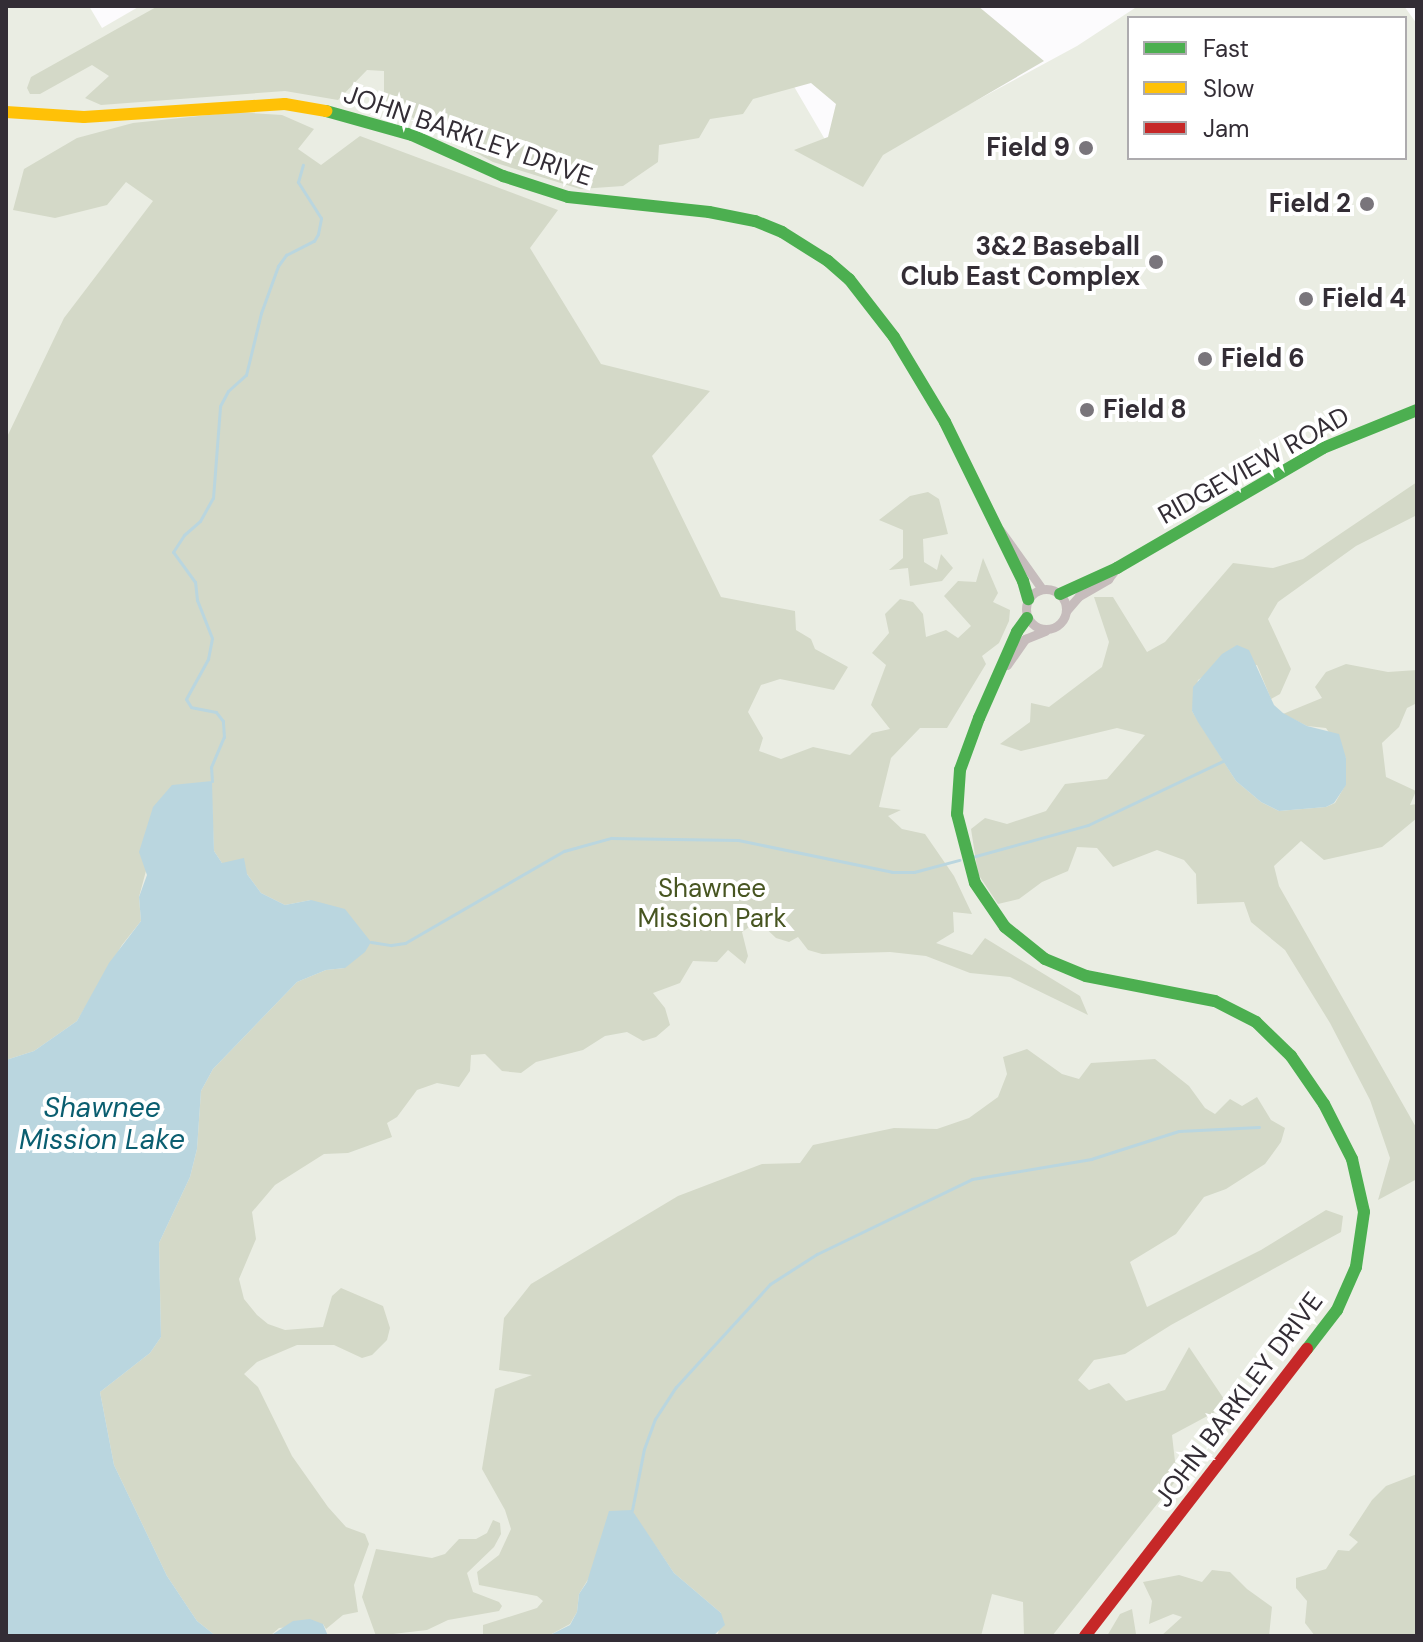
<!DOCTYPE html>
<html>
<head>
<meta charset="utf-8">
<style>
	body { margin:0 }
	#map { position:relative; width:1423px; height:1642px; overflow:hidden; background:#fcfbfd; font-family:"DM Sans",sans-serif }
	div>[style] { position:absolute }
	.green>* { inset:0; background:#eaede3 }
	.forest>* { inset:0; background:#d4d9c8 }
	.water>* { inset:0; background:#bad6df }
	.stream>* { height:3px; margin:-1.5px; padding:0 1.5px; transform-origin:1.5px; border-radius:1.5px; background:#bad6df }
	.street>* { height:9px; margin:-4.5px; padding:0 4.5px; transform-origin:4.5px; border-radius:4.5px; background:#c6bcbc }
	.street>.ring { margin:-4.5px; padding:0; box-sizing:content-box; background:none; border:9px solid #c6bcbc; border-radius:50% }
	.fast>* { height:12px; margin:-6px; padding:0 6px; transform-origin:6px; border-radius:6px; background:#4caf50 }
	.slow>* { height:12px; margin:-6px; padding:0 6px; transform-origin:6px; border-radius:6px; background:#ffc107 }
	.jam>* { height:12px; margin:-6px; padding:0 6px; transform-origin:6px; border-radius:6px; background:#c62828 }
	.dots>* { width:22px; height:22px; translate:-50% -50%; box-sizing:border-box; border:4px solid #fff; border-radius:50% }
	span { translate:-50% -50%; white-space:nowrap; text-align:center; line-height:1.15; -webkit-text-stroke:8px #fff; paint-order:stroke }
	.street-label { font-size:26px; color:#332d35 }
	.poi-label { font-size:26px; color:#332d35; font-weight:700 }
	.right { translate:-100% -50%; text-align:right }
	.left { translate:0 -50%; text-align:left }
	.park-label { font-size:26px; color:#475521 }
	.water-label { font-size:28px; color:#0a5e70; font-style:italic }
	.frame { position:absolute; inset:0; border:8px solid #332d35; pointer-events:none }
	.legend { position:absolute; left:1127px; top:16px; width:280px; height:144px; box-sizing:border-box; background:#fff; border:2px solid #adabae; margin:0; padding:10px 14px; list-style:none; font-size:24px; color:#332d35 }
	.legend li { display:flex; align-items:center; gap:16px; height:40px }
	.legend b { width:40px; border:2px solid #adabae }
</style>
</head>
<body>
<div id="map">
	<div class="green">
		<div style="clip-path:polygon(evenodd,6px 6px,89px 6px,102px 28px,140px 6px,747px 6px,844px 172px,1077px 46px,1138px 6px,1404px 6px,1417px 24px,1417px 1636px,6px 1636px,6px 6px,1129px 18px,1405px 18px,1405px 158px,1129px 158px,1129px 18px)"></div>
	</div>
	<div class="forest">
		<div style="clip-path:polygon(158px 6px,978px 6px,1044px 61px,883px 155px,863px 187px,794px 150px,828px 137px,836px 104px,811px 83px,753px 99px,743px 114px,710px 119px,699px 138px,659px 145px,658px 162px,623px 186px,580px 189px,493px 162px,384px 102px,384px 71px,367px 70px,338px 100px,285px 91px,101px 105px,85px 98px,109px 76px,92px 65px,40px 94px,30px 94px,27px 88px,31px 77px)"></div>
		<div style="clip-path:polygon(237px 112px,282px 115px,314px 129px,298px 149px,321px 165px,360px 136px,558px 210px,530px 248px,601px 364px,710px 391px,652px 456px,721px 597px,795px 611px,796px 630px,811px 639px,815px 649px,848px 667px,834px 690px,780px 679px,761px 685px,748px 712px,763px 738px,759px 751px,781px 759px,813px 747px,850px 755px,872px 733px,890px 729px,871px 705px,886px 665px,872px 653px,889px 633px,885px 614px,900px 599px,913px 602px,923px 614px,926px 637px,946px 630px,958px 638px,971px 626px,944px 596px,958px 581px,976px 582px,983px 558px,998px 593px,993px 602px,1010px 610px,1009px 621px,999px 643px,982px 656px,986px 664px,947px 728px,920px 728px,891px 758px,879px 807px,901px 810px,888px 816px,902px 829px,925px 834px,954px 876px,972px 914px,953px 912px,954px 932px,936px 943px,972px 955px,985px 938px,1080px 996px,1088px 1015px,1010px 977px,970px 973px,926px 956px,890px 952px,822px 954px,808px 950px,798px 937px,789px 942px,776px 938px,758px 921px,742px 932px,748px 956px,745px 964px,728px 950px,717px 962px,693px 961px,680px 983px,653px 993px,665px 1008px,670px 1025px,656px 1037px,643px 1041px,627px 1032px,605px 1036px,583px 1050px,536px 1062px,521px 1073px,502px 1071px,485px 1054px,471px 1055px,470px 1071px,459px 1087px,437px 1083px,417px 1090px,397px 1117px,387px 1123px,392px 1137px,348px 1153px,324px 1154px,275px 1185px,252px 1212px,256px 1239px,239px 1279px,244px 1299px,257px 1315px,268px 1324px,285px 1330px,323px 1327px,332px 1296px,341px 1288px,383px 1306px,390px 1328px,387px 1340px,372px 1355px,362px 1358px,334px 1345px,297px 1345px,257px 1362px,244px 1374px,258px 1387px,292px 1456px,328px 1507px,346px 1527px,365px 1534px,369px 1544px,354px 1585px,358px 1612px,343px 1615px,326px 1629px,323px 1624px,279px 1628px,270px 1636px,216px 1636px,197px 1621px,167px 1576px,114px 1465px,100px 1392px,150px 1353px,161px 1337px,159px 1243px,190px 1177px,197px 1149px,201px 1091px,213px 1069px,297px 982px,326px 970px,345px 968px,311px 900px,285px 905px,261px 893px,247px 874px,222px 863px,214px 851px,211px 781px,147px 867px,139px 897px,141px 921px,122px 945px,77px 1021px,34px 1051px,6px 1060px,6px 439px,64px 318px,153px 201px,126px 182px,107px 205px,55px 218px,13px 210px,24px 169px,77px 138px,133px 123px)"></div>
		<div style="clip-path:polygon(1417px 482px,1417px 515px,1356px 546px,1278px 602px,1268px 619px,1291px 669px,1280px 694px,1271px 699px,1257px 665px,1208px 674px,1198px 680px,1192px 711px,1236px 781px,1261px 802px,1279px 811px,1326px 807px,1335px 803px,1346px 784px,1346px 758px,1326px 728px,1307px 726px,1283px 714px,1322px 698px,1315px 687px,1326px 672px,1346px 664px,1388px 672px,1417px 670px,1417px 703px,1407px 708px,1399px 727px,1382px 743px,1386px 777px,1416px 791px,1410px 805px,1417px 804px,1417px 818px,1382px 847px,1324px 860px,1301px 841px,1274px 866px,1279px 886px,1417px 1129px,1417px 1179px,1378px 1200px,1390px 1158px,1370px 1100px,1330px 1023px,1285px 950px,1251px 922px,1244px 902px,1197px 904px,1196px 874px,1184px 860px,1157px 850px,1113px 867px,1097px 848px,1077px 847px,1068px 871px,1042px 882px,1019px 899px,998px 904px,978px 874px,971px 829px,985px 818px,1007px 824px,1046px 811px,1065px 784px,1107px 779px,1145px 735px,1117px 728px,1021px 751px,1000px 744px,1030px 722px,1031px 703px,1049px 707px,1102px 667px,1109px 642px,1094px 597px,1113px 597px,1147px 652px,1165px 642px,1233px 563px,1273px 568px,1303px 559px)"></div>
		<div style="clip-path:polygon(928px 492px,939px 499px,948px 534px,923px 539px,924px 562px,937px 570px,941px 554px,953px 568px,942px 581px,910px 586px,908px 568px,889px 570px,903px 558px,903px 530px,879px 520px,910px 496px)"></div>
		<div style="clip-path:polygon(1027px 1049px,1062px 1074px,1079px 1079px,1091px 1063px,1155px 1059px,1189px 1086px,1205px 1108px,1215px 1114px,1230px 1099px,1242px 1106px,1257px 1097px,1271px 1120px,1285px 1128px,1281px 1142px,1265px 1164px,1226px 1189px,1204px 1197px,1176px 1234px,1130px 1262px,1147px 1307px,1261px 1250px,1326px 1210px,1343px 1216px,1341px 1232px,1171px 1325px,1125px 1354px,1094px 1360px,1078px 1380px,1089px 1390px,1109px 1383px,1126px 1401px,1165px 1390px,1189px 1347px,1228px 1405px,1172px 1435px,1177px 1479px,1052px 1636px,1024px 1636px,1023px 1602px,992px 1594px,981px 1636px,713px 1636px,718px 1634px,721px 1613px,674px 1573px,631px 1510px,579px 1594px,577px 1612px,570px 1624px,548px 1636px,483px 1636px,483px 1625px,537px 1608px,543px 1601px,537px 1596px,479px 1585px,477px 1572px,499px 1555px,511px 1529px,505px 1510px,482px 1469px,495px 1389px,532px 1375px,499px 1370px,504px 1318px,531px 1284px,678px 1196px,762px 1164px,800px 1163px,813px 1145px,894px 1128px,937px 1129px,969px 1118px,998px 1097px,1007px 1074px,1003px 1057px)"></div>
		<div style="clip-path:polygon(1417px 1474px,1417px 1636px,1315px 1636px,1305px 1623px,1307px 1601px,1296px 1588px,1296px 1578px,1326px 1569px,1338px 1550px,1349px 1551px,1358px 1542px,1349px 1535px,1372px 1500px,1386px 1486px)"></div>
		<div style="clip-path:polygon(493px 1520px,500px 1523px,501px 1534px,494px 1547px,467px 1573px,473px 1592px,499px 1602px,502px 1606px,499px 1611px,448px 1620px,427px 1630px,376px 1636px,362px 1597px,376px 1549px,432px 1558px,445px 1554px,459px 1539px,476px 1539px,487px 1533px)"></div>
		<div style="clip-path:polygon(1212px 1570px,1230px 1572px,1247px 1589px,1272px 1607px,1269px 1636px,1161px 1636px,1182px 1617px,1173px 1614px,1149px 1624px,1152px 1601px,1143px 1582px,1179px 1575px,1202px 1582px)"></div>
		<div style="clip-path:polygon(1132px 1609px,1136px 1634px,1141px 1636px,1107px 1636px,1120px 1614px)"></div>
	</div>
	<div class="water">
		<div style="clip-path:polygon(1237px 645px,1249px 650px,1274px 705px,1283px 713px,1307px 726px,1339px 734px,1346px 758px,1346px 785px,1334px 803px,1326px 807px,1279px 811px,1261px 802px,1236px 781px,1198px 722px,1192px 711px,1193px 687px,1222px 654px)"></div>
		<div style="clip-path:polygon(212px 781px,214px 851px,222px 863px,244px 858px,247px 874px,261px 893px,285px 905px,311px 900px,345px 909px,371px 942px,365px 952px,345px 968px,326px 970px,297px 982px,213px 1069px,201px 1091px,197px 1149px,190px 1177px,159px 1243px,161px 1337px,150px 1353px,100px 1392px,114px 1465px,167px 1576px,197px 1621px,216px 1636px,6px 1636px,6px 1060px,34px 1051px,77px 1021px,109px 963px,141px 921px,139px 897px,147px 875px,139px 852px,153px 807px,172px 785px)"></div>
		<div style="clip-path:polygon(632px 1510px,674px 1573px,721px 1613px,725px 1625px,713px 1636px,548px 1636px,570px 1625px,577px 1612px,579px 1594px,587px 1582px,609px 1511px)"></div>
		<div style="clip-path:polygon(310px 1619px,323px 1624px,328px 1636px,270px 1636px,293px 1621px)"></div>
	</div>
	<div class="stream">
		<div style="left:212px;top:781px;width:14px;rotate:-94deg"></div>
		<div style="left:211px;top:767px;width:33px;rotate:-67deg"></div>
		<div style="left:224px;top:737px;width:16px;rotate:-94deg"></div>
		<div style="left:223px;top:721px;width:11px;rotate:-128deg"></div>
		<div style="left:216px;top:712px;width:25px;rotate:-169deg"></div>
		<div style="left:191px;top:707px;width:9px;rotate:-122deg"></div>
		<div style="left:186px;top:699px;width:46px;rotate:-61.2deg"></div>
		<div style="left:208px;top:659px;width:21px;rotate:-79deg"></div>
		<div style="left:212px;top:638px;width:41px;rotate:-111.5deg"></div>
		<div style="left:197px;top:600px;width:18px;rotate:-96deg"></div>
		<div style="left:195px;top:582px;width:37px;rotate:-126deg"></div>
		<div style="left:173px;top:552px;width:20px;rotate:-57deg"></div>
		<div style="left:184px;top:535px;width:21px;rotate:-41deg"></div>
		<div style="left:200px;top:521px;width:26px;rotate:-61deg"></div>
		<div style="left:213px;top:498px;width:92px;rotate:-85.6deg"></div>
		<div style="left:220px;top:406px;width:17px;rotate:-62deg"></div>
		<div style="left:228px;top:391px;width:24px;rotate:-42deg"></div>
		<div style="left:246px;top:375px;width:64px;rotate:-76.4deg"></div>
		<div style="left:261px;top:313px;width:50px;rotate:-70.1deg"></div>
		<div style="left:278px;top:266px;width:14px;rotate:-54deg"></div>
		<div style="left:286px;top:255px;width:31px;rotate:-27deg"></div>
		<div style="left:314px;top:241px;width:8px;rotate:-60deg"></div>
		<div style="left:318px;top:234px;width:16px;rotate:-79deg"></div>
		<div style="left:321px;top:218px;width:43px;rotate:-122.6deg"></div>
		<div style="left:298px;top:182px;width:18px;rotate:-74deg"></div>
		<div style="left:972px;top:857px;width:120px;rotate:-15.4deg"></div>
		<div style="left:1088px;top:825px;width:152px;rotate:-25.4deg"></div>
		<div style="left:371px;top:942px;width:20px;rotate:9deg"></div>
		<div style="left:391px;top:945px;width:14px;rotate:-8deg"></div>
		<div style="left:405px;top:943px;width:184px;rotate:-30.1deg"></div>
		<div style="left:564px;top:851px;width:49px;rotate:-15.5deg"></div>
		<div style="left:611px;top:838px;width:127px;rotate:0.9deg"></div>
		<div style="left:738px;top:840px;width:157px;rotate:11.7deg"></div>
		<div style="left:892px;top:872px;width:22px"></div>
		<div style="left:914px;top:872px;width:47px;rotate:-14.9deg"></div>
		<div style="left:632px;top:1510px;width:62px;rotate:-78.9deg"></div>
		<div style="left:644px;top:1449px;width:32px;rotate:-70deg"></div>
		<div style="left:655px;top:1419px;width:38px;rotate:-57deg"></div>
		<div style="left:676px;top:1387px;width:139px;rotate:-47.6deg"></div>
		<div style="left:770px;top:1284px;width:56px;rotate:-32.6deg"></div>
		<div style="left:817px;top:1254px;width:172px;rotate:-25.8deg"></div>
		<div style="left:972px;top:1179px;width:121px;rotate:-9.5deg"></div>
		<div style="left:1091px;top:1159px;width:92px;rotate:-17.7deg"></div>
		<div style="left:1179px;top:1131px;width:80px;rotate:-2.9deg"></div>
	</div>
	<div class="street">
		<div style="left:1000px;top:530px;width:72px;rotate:54.6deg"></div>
		<div class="ring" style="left:1026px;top:589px;width:31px;height:31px"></div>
		<div style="left:1066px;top:611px;width:20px;rotate:-49deg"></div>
		<div style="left:1079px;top:596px;width:34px;rotate:-30deg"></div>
		<div style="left:1108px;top:579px;width:11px;rotate:-52deg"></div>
		<div style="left:1007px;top:665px;width:32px;rotate:-55deg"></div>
		<div style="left:1025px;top:639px;width:22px;rotate:-22deg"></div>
	</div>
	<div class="fast">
		<div style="left:326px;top:111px;width:89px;rotate:15.6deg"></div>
		<div style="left:412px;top:135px;width:100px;rotate:24.3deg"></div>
		<div style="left:503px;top:176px;width:68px;rotate:17.9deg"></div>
		<div style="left:568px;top:197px;width:142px;rotate:6.1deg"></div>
		<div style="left:709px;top:212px;width:47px;rotate:11.1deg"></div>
		<div style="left:755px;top:221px;width:29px;rotate:22deg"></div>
		<div style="left:782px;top:232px;width:54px;rotate:32.2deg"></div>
		<div style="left:828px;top:261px;width:28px;rotate:41deg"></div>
		<div style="left:849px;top:279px;width:73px;rotate:52.2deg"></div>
		<div style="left:894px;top:337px;width:99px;rotate:59deg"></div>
		<div style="left:945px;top:422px;width:177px;rotate:63.9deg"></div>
		<div style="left:1023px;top:581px;width:19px;rotate:74deg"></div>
		<div style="left:1060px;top:594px;width:63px;rotate:-24.5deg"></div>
		<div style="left:1117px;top:568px;width:238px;rotate:-30.2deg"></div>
		<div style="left:1323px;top:448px;width:101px;rotate:-22deg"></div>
		<div style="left:1027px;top:618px;width:17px;rotate:126deg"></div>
		<div style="left:1017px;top:632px;width:94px;rotate:113.8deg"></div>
		<div style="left:979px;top:718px;width:55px;rotate:110.1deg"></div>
		<div style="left:960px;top:770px;width:44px;rotate:93.9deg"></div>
		<div style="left:957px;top:814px;width:71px;rotate:75.4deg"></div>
		<div style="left:975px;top:883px;width:53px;rotate:55.7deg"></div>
		<div style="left:1005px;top:927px;width:51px;rotate:38.7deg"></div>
		<div style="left:1045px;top:959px;width:44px;rotate:22.5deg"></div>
		<div style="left:1086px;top:976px;width:131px;rotate:11deg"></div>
		<div style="left:1215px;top:1001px;width:46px;rotate:27.1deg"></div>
		<div style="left:1256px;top:1022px;width:49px;rotate:44.2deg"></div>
		<div style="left:1291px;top:1056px;width:58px;rotate:55.5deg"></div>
		<div style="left:1324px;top:1104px;width:62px;rotate:63deg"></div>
		<div style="left:1352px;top:1159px;width:54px;rotate:77.2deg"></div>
		<div style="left:1364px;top:1212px;width:56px;rotate:98.3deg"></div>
		<div style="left:1356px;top:1267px;width:47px;rotate:113.8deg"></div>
		<div style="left:1337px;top:1310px;width:49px;rotate:127.6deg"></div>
	</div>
	<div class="slow">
		<div style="left:6px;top:112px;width:78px;rotate:3.7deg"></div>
		<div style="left:84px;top:117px;width:201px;rotate:-3.7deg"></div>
		<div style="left:285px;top:104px;width:42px;rotate:9.7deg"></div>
	</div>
	<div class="jam">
		<div style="left:1085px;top:1636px;width:363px;rotate:-52.3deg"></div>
	</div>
	<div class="dots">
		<div style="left:1086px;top:148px;background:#79757b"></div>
		<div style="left:1367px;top:204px;background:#79757b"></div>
		<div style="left:1156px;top:262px;background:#79757b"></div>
		<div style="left:1306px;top:299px;background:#79757b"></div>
		<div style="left:1205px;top:359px;background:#79757b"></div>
		<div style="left:1087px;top:410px;background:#79757b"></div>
	</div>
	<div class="street-label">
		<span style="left:468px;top:136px;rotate:19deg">JOHN BARKLEY DRIVE</span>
		<span style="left:1254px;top:466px;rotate:-29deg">RIDGEVIEW ROAD</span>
		<span style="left:1239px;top:1400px;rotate:-53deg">JOHN BARKLEY DRIVE</span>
	</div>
	<div class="poi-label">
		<span class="right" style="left:1070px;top:148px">Field 9</span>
		<span class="right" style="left:1351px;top:204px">Field 2</span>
		<span class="right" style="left:1140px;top:262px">3&amp;2 Baseball<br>Club East Complex</span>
		<span class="left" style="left:1322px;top:299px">Field 4</span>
		<span class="left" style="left:1221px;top:359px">Field 6</span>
		<span class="left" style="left:1103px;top:410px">Field 8</span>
	</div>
	<div class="park-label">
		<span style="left:712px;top:904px">Shawnee<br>Mission Park</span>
	</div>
	<div class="water-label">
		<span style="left:102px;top:1124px">Shawnee<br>Mission Lake</span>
	</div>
	<div class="frame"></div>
	<ul class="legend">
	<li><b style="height:10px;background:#4caf50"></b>Fast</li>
	<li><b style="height:10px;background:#ffc107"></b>Slow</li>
	<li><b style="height:10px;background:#c62828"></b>Jam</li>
	</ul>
</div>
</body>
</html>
